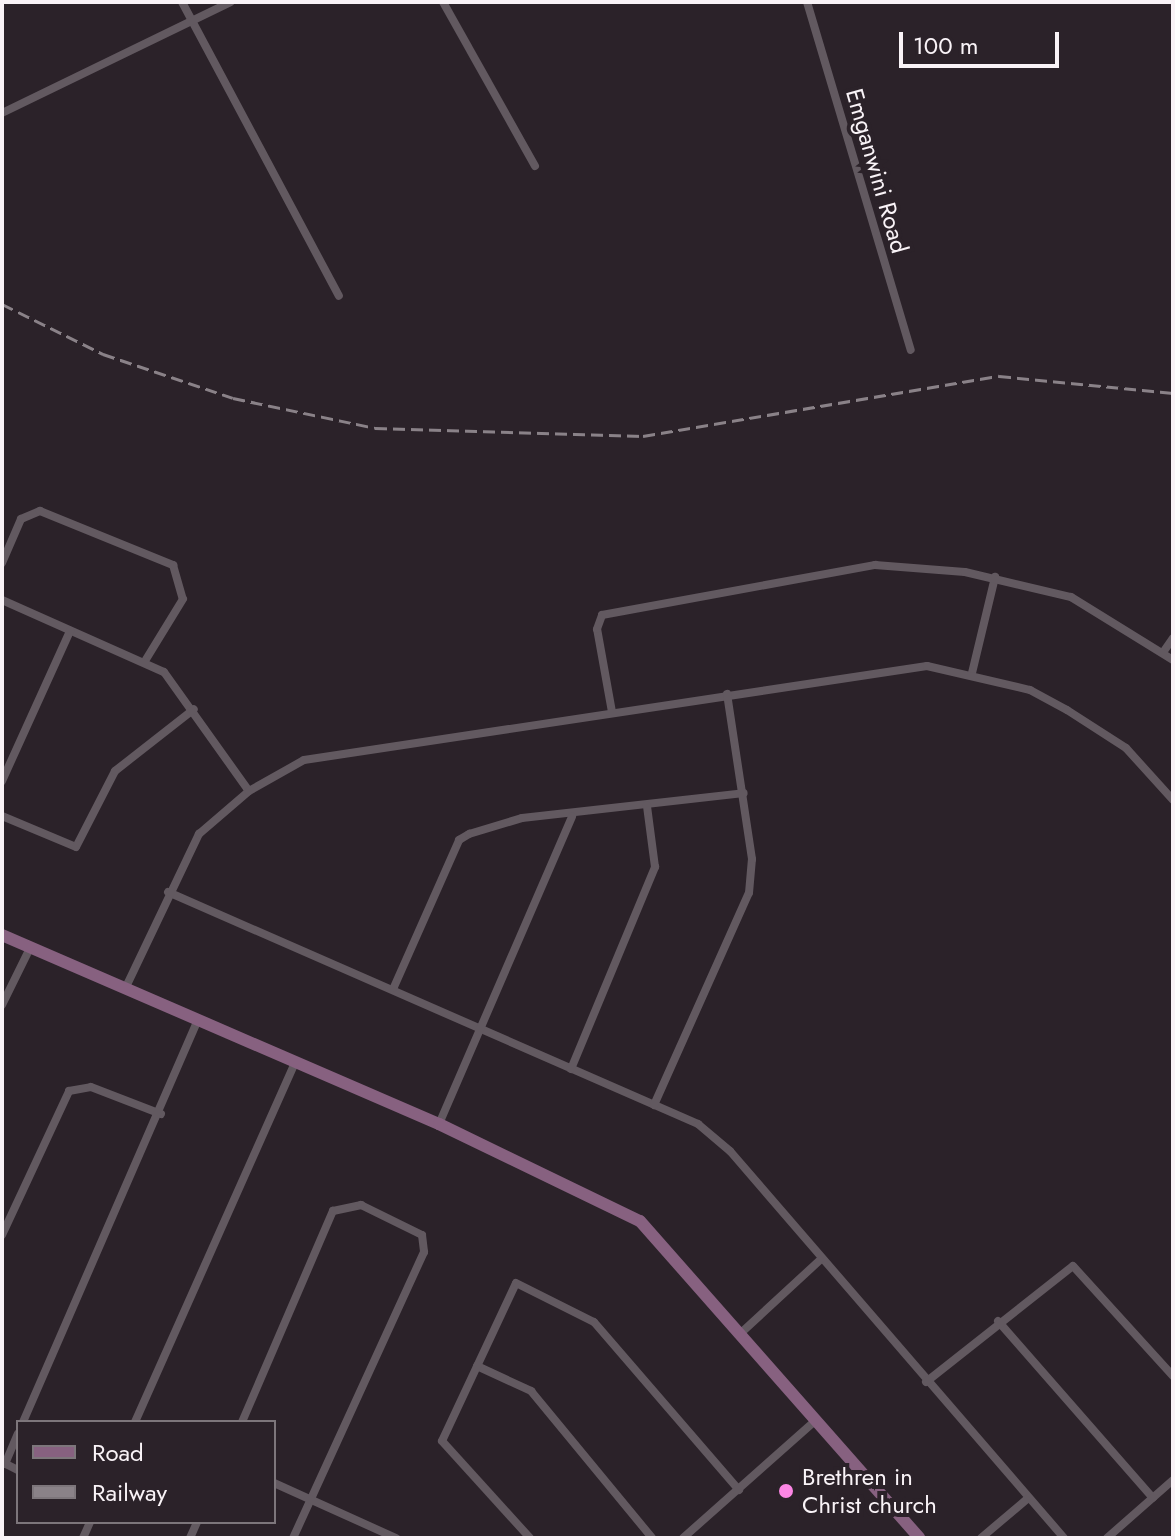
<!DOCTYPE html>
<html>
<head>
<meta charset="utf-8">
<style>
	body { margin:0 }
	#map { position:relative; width:1175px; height:1540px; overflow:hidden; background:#2b2229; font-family:Jost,sans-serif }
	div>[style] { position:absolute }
	.street>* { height:8px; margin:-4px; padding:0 4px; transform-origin:4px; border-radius:4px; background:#625960 }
	.secondary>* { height:12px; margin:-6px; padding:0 6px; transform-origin:6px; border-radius:6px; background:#876180 }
	.rail>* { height:3px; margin-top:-1.5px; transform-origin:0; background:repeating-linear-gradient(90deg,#8a8288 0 12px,transparent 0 18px) }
	.dots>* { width:22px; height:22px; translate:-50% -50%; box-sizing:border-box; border:4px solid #2b2229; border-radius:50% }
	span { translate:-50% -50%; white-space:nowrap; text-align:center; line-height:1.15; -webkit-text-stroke:8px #2b2229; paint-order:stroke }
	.street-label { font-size:24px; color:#f9f3f7 }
	.poi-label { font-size:24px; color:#f9f3f7 }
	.left { translate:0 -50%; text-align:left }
	.frame { position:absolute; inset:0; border:4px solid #f9f3f7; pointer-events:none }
	.legend { position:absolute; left:16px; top:1420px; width:260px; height:104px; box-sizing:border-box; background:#2b2229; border:2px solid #7d767b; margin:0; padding:10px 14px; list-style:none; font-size:24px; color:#f9f3f7 }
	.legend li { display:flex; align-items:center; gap:16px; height:40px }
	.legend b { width:40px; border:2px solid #7d767b }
	.scale { position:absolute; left:899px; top:32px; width:160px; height:36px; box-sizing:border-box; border:4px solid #f9f3f7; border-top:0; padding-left:10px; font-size:24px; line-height:28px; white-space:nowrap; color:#f9f3f7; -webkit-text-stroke:6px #2b2229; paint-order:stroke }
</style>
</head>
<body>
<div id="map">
	<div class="street">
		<div style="left:182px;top:2px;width:333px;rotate:61.9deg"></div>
		<div style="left:443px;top:2px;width:188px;rotate:60.7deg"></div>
		<div style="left:807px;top:2px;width:363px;rotate:73.4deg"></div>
		<div style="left:2px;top:113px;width:254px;rotate:-25.9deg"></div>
		<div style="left:2px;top:563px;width:48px;rotate:-66.6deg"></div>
		<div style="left:21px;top:519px;width:21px;rotate:-23deg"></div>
		<div style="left:40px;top:511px;width:144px;rotate:22.1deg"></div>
		<div style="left:173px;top:565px;width:35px;rotate:74deg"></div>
		<div style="left:183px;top:599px;width:73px;rotate:121.5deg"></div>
		<div style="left:2px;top:600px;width:177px;rotate:24deg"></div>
		<div style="left:164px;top:672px;width:146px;rotate:54.5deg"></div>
		<div style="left:1164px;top:651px;width:16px;rotate:-55deg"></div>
		<div style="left:972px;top:673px;width:99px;rotate:-76.5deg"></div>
		<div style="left:612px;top:712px;width:84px;rotate:-100.2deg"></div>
		<div style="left:597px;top:629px;width:15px;rotate:-70deg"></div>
		<div style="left:602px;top:615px;width:278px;rotate:-10.4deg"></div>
		<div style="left:875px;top:565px;width:90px;rotate:4.4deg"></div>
		<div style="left:965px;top:572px;width:109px;rotate:13.3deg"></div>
		<div style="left:1071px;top:597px;width:120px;rotate:31.7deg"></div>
		<div style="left:2px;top:781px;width:165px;rotate:-65.6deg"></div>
		<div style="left:2px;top:816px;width:80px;rotate:22.7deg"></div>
		<div style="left:76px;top:847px;width:85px;rotate:-62.8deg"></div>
		<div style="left:115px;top:771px;width:100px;rotate:-38.1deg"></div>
		<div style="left:168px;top:892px;width:579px;rotate:23.64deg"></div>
		<div style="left:698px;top:1124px;width:42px;rotate:40.2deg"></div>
		<div style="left:730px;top:1151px;width:511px;rotate:49.2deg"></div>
		<div style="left:394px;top:987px;width:161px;rotate:-66.1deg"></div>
		<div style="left:459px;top:840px;width:12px;rotate:-31deg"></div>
		<div style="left:469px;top:834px;width:55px;rotate:-16.8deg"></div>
		<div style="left:522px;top:818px;width:223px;rotate:-6.4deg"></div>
		<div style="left:125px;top:989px;width:172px;rotate:-64.5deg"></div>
		<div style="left:199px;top:834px;width:66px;rotate:-40.7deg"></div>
		<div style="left:249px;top:791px;width:63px;rotate:-29.4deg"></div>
		<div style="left:304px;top:760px;width:630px;rotate:-8.58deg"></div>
		<div style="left:927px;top:666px;width:106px;rotate:13.1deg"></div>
		<div style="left:1030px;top:690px;width:42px;rotate:28.4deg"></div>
		<div style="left:1067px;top:710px;width:70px;rotate:32.8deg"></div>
		<div style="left:1126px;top:748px;width:70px;rotate:47.9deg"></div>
		<div style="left:2px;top:1005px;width:64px;rotate:-63.8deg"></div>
		<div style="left:571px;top:1069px;width:219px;rotate:-67.4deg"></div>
		<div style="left:655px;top:867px;width:62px;rotate:-97.5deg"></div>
		<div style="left:654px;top:1105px;width:232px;rotate:-65.9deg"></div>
		<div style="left:749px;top:893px;width:34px;rotate:-85deg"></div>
		<div style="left:752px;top:859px;width:167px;rotate:-98.6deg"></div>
		<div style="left:439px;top:1124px;width:335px;rotate:-66.6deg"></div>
		<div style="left:2px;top:1235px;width:159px;rotate:-65deg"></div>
		<div style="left:69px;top:1091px;width:22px;rotate:-10deg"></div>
		<div style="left:91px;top:1087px;width:75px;rotate:21.1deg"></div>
		<div style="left:998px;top:1321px;width:235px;rotate:48.8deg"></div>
		<div style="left:742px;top:1332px;width:106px;rotate:-42.7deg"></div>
		<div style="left:477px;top:1366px;width:60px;rotate:24.8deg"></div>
		<div style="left:531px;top:1391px;width:190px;rotate:50.5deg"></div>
		<div style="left:926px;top:1382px;width:187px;rotate:-38.3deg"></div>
		<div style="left:1073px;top:1266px;width:149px;rotate:47.7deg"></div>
		<div style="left:23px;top:1422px;width:438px;rotate:-66.5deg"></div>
		<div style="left:135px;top:1422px;width:394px;rotate:-66deg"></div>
		<div style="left:242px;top:1422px;width:230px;rotate:-66.7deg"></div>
		<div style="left:333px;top:1211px;width:29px;rotate:-12deg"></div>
		<div style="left:361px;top:1205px;width:68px;rotate:26.2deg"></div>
		<div style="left:422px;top:1235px;width:17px;rotate:83deg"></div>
		<div style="left:424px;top:1252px;width:315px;rotate:114.6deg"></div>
		<div style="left:2px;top:1462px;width:18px;rotate:27deg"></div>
		<div style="left:5px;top:1464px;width:33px;rotate:-67deg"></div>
		<div style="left:274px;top:1483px;width:134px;rotate:24.3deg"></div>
		<div style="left:83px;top:1538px;width:17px;rotate:-66deg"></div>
		<div style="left:190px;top:1538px;width:17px;rotate:-66deg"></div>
		<div style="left:530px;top:1538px;width:131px;rotate:-132.2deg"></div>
		<div style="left:442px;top:1441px;width:174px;rotate:-64.9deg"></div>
		<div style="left:516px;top:1283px;width:87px;rotate:26.6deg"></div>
		<div style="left:594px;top:1322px;width:222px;rotate:49.2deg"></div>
		<div style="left:683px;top:1538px;width:176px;rotate:-41.6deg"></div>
		<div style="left:981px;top:1538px;width:59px;rotate:-40.2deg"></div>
		<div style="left:1107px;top:1538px;width:88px;rotate:-41.3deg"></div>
	</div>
	<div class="secondary">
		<div style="left:2px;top:935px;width:476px;rotate:23.4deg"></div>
		<div style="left:439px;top:1124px;width:223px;rotate:25.8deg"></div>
		<div style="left:640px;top:1221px;width:422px;rotate:48.6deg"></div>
	</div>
	<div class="rail">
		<div style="left:2px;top:304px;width:113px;rotate:26.3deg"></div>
		<div style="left:103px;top:354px;width:137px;rotate:18.7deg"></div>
		<div style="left:233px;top:398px;width:145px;rotate:11.9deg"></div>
		<div style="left:375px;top:428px;width:268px;rotate:1.7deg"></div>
		<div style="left:643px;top:436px;width:361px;rotate:-9.6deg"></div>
		<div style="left:999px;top:376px;width:175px;rotate:5.6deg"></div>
	</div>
	<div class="dots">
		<div style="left:786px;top:1491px;background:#fc86e4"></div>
	</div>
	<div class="street-label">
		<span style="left:877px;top:171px;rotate:74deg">Emganwini Road</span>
	</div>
	<div class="poi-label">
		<span class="left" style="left:802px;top:1491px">Brethren in<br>Christ church</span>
	</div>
	<div class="frame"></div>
	<ul class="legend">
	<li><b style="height:10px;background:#876180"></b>Road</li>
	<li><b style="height:10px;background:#8a8288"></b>Railway</li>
	</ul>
	<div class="scale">100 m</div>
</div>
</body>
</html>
